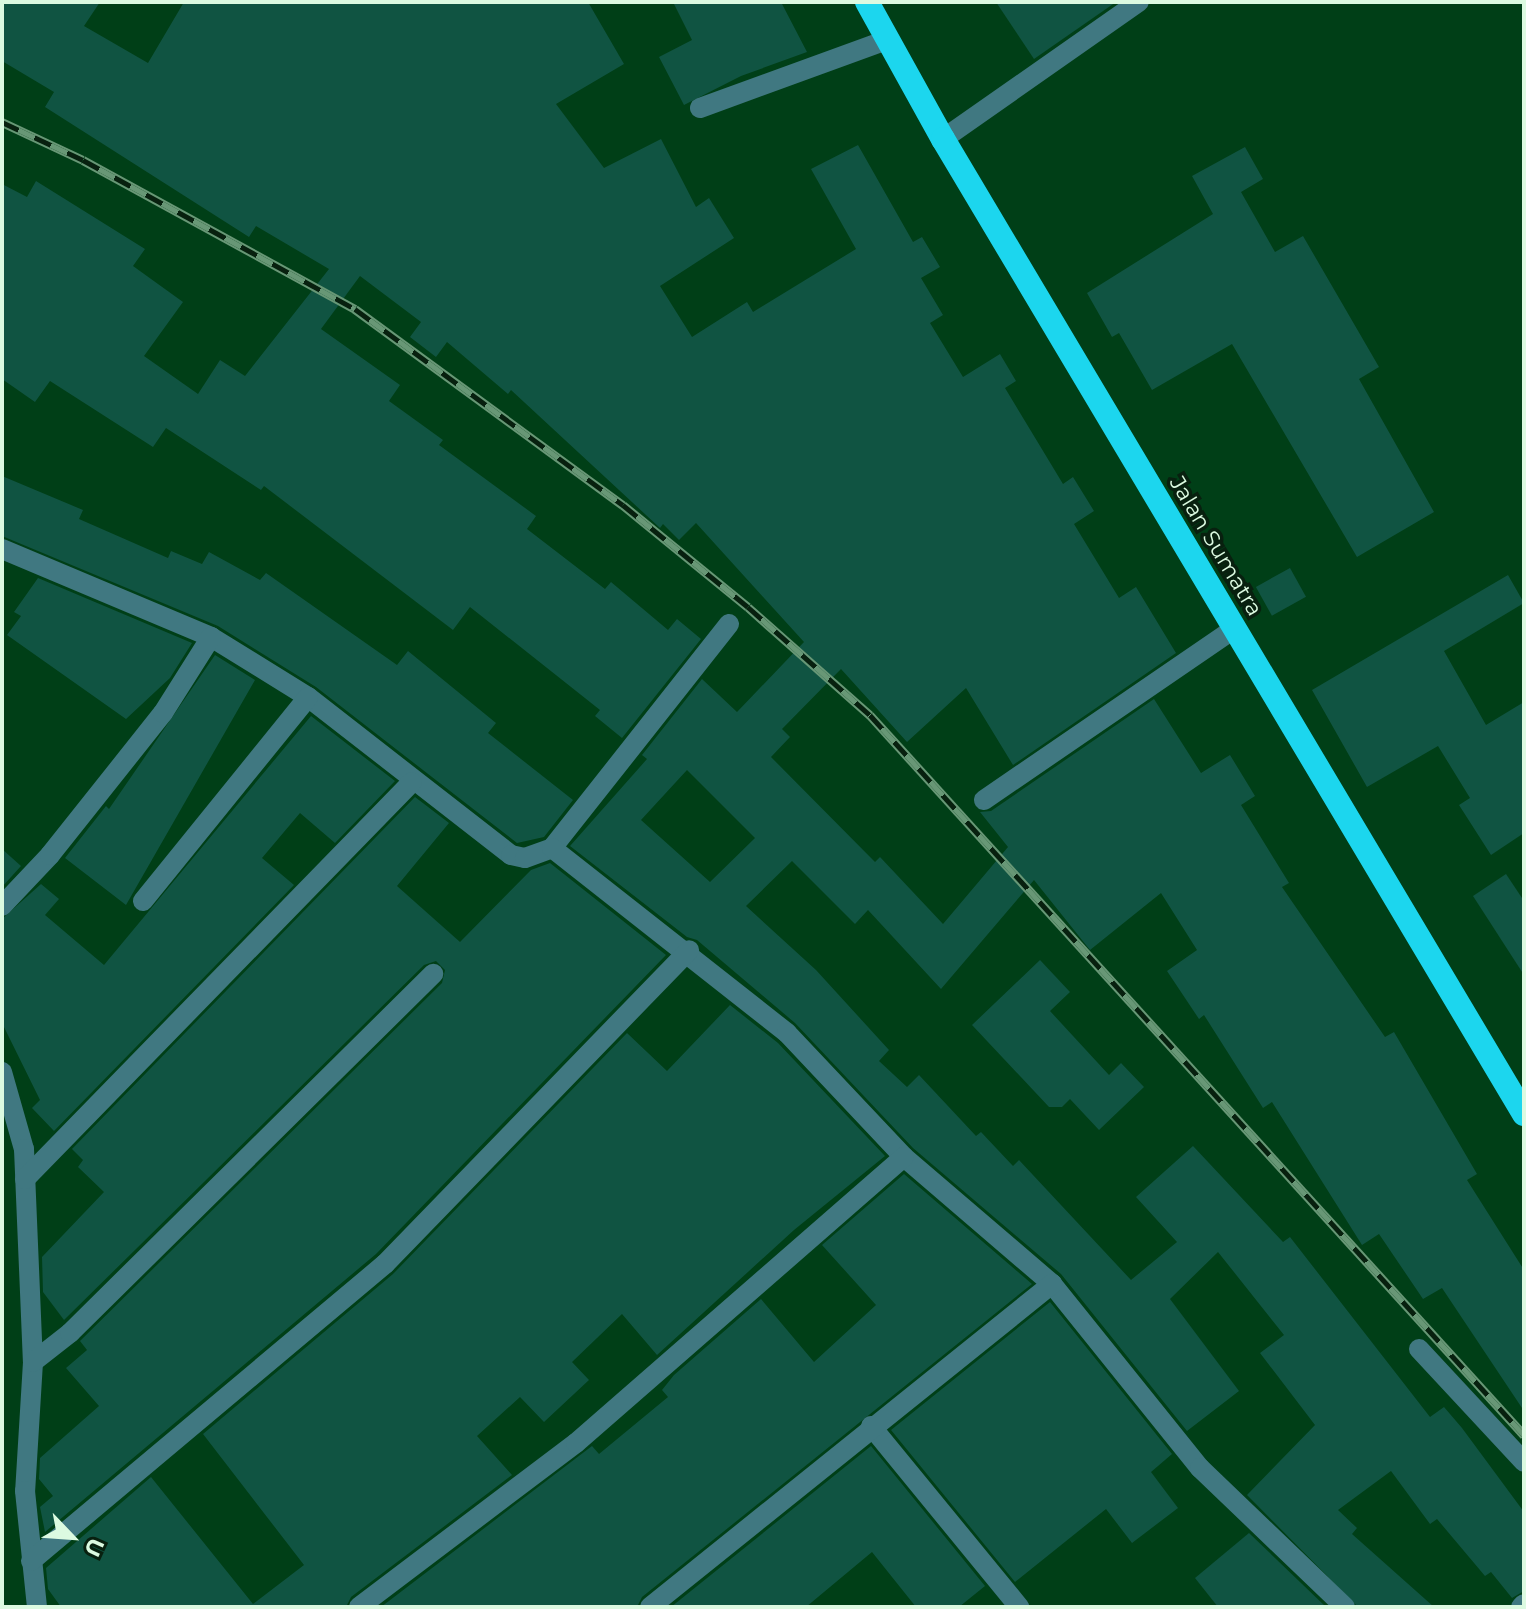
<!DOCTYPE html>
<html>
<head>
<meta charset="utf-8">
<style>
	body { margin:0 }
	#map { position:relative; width:1526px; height:1609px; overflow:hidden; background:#003f17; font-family:Montserrat,sans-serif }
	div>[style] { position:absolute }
	.building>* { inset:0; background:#105442; transform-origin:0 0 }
	.street>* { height:20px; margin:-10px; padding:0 10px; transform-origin:10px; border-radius:10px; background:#407881 }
	.highway>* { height:24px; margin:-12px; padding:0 12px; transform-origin:12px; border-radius:12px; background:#1cd6ee }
	.rail>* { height:9px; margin-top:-4.5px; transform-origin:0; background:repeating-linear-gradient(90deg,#08200f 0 18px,#689776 0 36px); box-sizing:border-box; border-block:2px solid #689776 }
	span { translate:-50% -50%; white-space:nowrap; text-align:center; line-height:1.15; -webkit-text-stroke:7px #08200f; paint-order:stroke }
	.street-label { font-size:22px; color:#dcfae1 }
	.frame { position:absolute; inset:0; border:4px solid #dcfae1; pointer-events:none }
	.north { position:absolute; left:32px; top:1497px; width:80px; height:80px; -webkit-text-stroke:6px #08200f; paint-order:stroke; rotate:115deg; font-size:22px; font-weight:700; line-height:32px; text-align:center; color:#dcfae1 }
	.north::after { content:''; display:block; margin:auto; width:28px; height:36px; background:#dcfae1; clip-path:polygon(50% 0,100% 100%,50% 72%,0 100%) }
</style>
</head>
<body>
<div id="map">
	<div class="building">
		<div style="clip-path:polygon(evenodd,2px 2px,100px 2px,84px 26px,148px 63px,184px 2px,588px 2px,624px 64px,556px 104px,604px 168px,661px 139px,696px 207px,709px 198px,734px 238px,660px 286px,692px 337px,747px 302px,753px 312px,856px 249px,811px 169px,858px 145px,913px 242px,922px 237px,940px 267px,921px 278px,943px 315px,930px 323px,963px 377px,1000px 354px,1016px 381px,1005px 388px,1063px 484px,1073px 477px,1094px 511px,1074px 524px,1119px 598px,1136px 587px,1176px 653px,1013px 765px,966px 688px,907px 742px,841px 669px,782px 729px,790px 737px,771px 757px,875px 862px,880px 857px,943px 924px,1008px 847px,980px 812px,991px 811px,1154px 699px,1201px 773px,1230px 755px,1255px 796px,1241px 805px,1289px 883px,1282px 887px,1385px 1037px,1394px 1032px,1477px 1174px,1467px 1180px,1524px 1270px,1524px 1411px,1442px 1288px,1423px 1299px,1379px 1234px,1362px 1245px,1272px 1102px,1263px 1108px,1204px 1015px,1199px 1019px,1167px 971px,1197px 950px,1161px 893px,1090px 950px,1034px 880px,941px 989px,868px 910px,855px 924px,792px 861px,746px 906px,816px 970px,889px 1050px,879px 1061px,907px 1087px,919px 1075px,976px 1136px,981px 1132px,1013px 1166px,1019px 1160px,1131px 1280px,1177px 1242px,1136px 1197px,1193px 1146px,1283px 1242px,1290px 1237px,1430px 1417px,1444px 1407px,1462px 1428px,1524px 1512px,1524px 1591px,1512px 1598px,1491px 1572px,1485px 1576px,1437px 1519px,1430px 1524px,1391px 1471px,1338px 1510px,1357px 1528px,1352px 1534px,1434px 1607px,1358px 1607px,1247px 1495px,1315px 1425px,1260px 1353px,1284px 1335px,1218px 1252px,1170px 1299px,1239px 1391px,1187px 1431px,1061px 1274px,913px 1148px,795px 1023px,697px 940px,687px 937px,570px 846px,647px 759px,642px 755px,702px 679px,737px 712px,804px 642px,696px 523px,679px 540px,663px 524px,660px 528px,511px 390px,508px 394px,447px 342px,436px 357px,410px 337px,421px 322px,360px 276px,321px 329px,400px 385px,389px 401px,443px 440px,439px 445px,536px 516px,527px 529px,605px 589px,611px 582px,668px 630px,677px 619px,701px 639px,622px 738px,595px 716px,600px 710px,470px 607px,453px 630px,264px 486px,261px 490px,166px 428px,153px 447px,50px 381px,35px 402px,2px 379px,2px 184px,27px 197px,36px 181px,145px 249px,133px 266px,183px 302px,144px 356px,198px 394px,220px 360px,245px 376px,329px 269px,256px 226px,249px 237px,45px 107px,54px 92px,2px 61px,2px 2px,687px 770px,755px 838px,710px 882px,641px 820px,687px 770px)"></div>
		<div style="clip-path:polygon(673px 2px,781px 2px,807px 52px,741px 76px,684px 105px,659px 57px,692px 40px)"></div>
		<div style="clip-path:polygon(996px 2px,1116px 2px,1034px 59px)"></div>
		<div style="clip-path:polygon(1245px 147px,1263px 179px,1241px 192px,1275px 252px,1303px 236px,1379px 367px,1359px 379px,1434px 512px,1357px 557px,1232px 344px,1152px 390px,1119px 333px,1112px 337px,1087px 293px,1213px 214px,1192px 176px)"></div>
		<div style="clip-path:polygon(2px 476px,83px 510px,79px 519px,168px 558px,171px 551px,202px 564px,209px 552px,260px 580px,266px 573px,397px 665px,408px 651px,496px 723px,488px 733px,573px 800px,544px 837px,517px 843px,316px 687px,218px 626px,2px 536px)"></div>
		<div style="left:1290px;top:568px;width:33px;height:39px;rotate:61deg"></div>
		<div style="clip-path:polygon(1508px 575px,1524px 603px,1444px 651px,1486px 725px,1524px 702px,1524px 833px,1491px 855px,1459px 805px,1470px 798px,1438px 746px,1367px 787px,1312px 690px)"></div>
		<div style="clip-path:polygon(38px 578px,192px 643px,170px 678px,126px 719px,7px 635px,21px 616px,14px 612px)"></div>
		<div style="clip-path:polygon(215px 655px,255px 680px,126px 905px,65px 858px,106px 806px,109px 809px)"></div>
		<div style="clip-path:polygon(311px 716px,395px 781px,335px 843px,300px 813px,262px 858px,294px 885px,54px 1131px,32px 1108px,40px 1100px,2px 1023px,2px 919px,41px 884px,59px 899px,45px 915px,104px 965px)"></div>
		<div style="clip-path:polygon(415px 797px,449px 823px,397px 886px,460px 942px,531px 870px,550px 863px,666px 955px,376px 1254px,45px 1532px,40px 1507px,53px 1496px,39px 1479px,40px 1458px,99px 1406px,66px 1368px,87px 1350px,80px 1341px,442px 983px,445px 970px,436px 961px,424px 965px,64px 1320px,43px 1292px,42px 1257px,104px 1192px,78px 1167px,83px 1160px,72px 1149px)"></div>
		<div style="clip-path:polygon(2px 849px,21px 866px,2px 887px)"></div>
		<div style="clip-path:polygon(1506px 874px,1524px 901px,1524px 975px,1473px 896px)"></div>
		<div style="clip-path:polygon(1040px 960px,1070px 992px,1050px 1011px,1109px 1075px,1121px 1063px,1144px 1087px,1099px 1130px,1070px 1099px,1062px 1107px,1049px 1107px,972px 1025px)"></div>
		<div style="clip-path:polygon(730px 1005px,778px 1043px,885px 1156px,794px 1230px,657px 1355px,622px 1314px,572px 1362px,589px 1380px,544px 1422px,520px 1397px,477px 1436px,512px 1475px,351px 1597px,346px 1607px,61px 1607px,48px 1589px,46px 1568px,151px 1477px,253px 1604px,304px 1565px,203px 1434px,393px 1274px,627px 1033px,667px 1071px)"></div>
		<div style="clip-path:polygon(904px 1174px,1032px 1284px,642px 1597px,637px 1607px,381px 1607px,592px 1446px,599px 1454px,668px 1397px,662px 1390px,674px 1375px,761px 1299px,814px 1362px,876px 1305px,822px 1245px)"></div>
		<div style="clip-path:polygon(1050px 1302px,1172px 1454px,1151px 1472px,1178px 1508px,1132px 1543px,1106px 1509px,1015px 1582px,891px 1430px)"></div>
		<div style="clip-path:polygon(871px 1446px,985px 1586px,959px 1607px,916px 1607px,872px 1552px,806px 1607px,671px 1607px)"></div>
		<div style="clip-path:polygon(1249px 1533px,1326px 1607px,1218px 1607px,1195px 1578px)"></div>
	</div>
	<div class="street">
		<div style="left:700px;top:108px;width:199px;rotate:-20deg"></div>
		<div style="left:943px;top:139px;width:239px;rotate:-35deg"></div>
		<div style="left:2px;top:549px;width:227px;rotate:22.8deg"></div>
		<div style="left:211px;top:637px;width:114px;rotate:31.7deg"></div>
		<div style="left:308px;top:697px;width:257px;rotate:37.9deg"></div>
		<div style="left:511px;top:855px;width:14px;rotate:12deg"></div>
		<div style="left:525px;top:858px;width:29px;rotate:-20deg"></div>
		<div style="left:729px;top:624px;width:285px;rotate:128.3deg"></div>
		<div style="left:552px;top:848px;width:299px;rotate:38.2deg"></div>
		<div style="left:787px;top:1033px;width:170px;rotate:46.7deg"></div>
		<div style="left:904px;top:1157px;width:195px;rotate:40.6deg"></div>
		<div style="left:1052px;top:1284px;width:236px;rotate:51.2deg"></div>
		<div style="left:1200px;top:1468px;width:201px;rotate:43.8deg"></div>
		<div style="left:984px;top:800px;width:304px;rotate:-34.4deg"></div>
		<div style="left:143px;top:901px;width:262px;rotate:-51deg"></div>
		<div style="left:2px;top:906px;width:70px;rotate:-46.7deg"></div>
		<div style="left:50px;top:855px;width:181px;rotate:-51.5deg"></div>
		<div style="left:163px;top:713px;width:90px;rotate:-57.7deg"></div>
		<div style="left:2px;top:1072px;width:80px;rotate:74.1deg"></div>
		<div style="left:24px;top:1149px;width:213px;rotate:87.6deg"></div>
		<div style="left:33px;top:1362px;width:129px;rotate:93.5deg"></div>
		<div style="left:25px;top:1491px;width:117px;rotate:84.1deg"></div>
		<div style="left:25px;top:1179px;width:554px;rotate:-45.73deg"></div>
		<div style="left:1419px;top:1349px;width:154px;rotate:47.1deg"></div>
		<div style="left:33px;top:1362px;width:47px;rotate:-38.1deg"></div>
		<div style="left:70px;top:1333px;width:511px;rotate:-44.68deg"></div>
		<div style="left:871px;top:1426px;width:234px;rotate:50.7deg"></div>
		<div style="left:31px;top:1561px;width:462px;rotate:-40deg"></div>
		<div style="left:385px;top:1264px;width:437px;rotate:-45.9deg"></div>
		<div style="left:359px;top:1607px;width:272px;rotate:-37.1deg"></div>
		<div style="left:576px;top:1443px;width:435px;rotate:-41.1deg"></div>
		<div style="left:650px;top:1607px;width:516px;rotate:-38.78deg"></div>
		<div style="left:1521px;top:1607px;width:4px;rotate:-45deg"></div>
	</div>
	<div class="highway">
		<div style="left:867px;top:2px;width:157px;rotate:61deg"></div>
		<div style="left:943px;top:139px;width:1135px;rotate:59.21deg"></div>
	</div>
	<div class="rail">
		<div style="left:2px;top:122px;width:89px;rotate:25.1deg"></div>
		<div style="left:83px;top:160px;width:310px;rotate:28.7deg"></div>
		<div style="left:355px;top:309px;width:332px;rotate:36.2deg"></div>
		<div style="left:623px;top:505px;width:161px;rotate:39.2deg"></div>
		<div style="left:748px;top:607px;width:163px;rotate:41.5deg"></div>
		<div style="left:870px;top:715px;width:973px;rotate:47.75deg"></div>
	</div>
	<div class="street-label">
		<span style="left:1216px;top:546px;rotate:59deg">Jalan Sumatra</span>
	</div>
	<div class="frame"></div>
	<div class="north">U</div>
</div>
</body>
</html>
